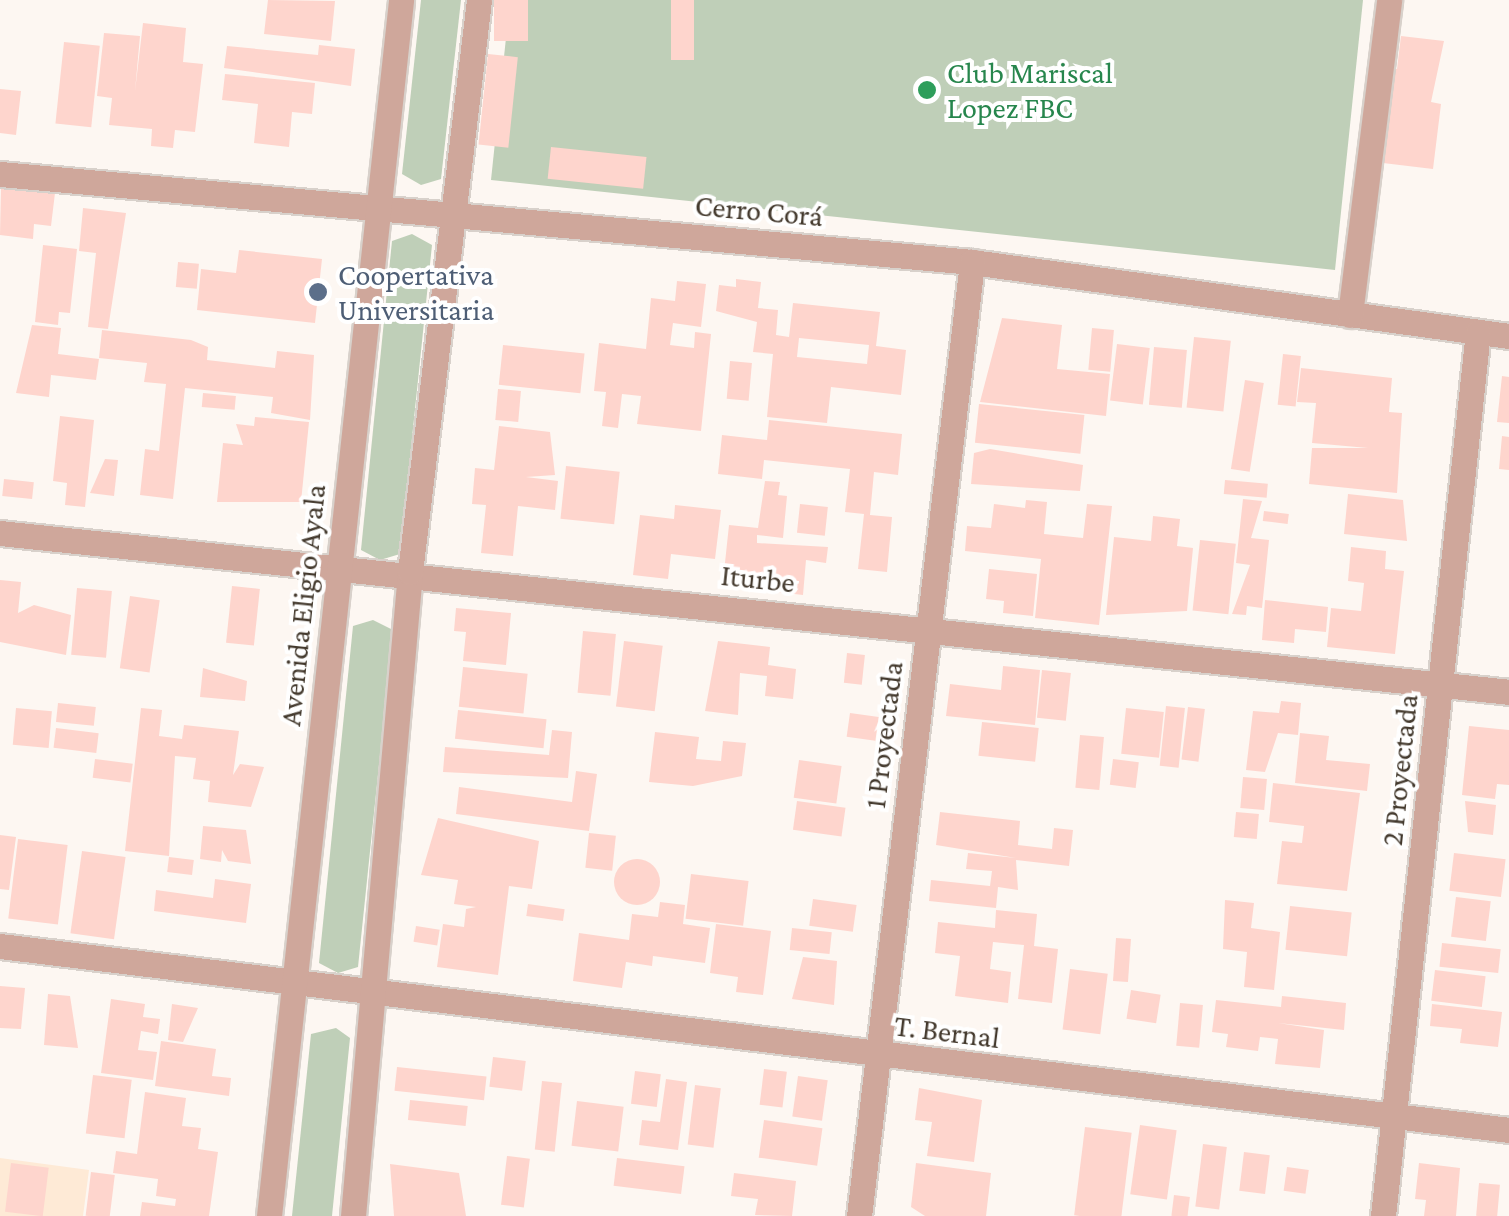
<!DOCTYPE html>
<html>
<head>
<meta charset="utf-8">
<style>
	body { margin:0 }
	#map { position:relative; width:1509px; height:1216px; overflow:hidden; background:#fdf7f2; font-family:"Crimson Pro",serif }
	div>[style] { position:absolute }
	.built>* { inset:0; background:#feead6 }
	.green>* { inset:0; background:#bfcfb8 }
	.building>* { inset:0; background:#fed5cd; transform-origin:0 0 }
	.round { border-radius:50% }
	.roads { filter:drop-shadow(2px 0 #d8d1cb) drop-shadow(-2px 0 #d8d1cb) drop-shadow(0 2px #d8d1cb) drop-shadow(0 -2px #d8d1cb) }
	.minor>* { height:25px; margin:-12.5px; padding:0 12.5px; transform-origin:12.5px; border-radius:12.5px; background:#cfa79b }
	.dots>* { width:28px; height:28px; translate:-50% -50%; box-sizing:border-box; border:5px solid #fff; border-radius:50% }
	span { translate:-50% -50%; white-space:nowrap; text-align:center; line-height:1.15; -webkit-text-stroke:8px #fff; paint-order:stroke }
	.leisure-label { font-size:30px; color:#27864d }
	.left { translate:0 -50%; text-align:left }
	.street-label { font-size:30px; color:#43392d }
	.service-label { font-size:30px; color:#4e5e75 }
</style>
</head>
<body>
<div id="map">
	<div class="built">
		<div style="clip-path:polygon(0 1158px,89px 1170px,83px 1216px,0 1216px)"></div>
	</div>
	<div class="green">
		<div style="clip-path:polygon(421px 0,461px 0,441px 179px,421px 185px,402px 174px)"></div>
		<div style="clip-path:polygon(510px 0,1363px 0,1335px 270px,491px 180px)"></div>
		<div style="clip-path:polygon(412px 234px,432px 245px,400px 554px,380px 560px,361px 550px,392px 241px)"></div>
		<div style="clip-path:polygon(373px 620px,393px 630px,358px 967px,338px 973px,319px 963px,353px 626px)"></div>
		<div style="clip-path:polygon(336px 1028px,350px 1038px,332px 1216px,292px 1216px,311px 1034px)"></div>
	</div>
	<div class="building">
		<div style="clip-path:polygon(268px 0,335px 1px,331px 41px,264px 34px)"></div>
		<div style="left:494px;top:0;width:34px;height:41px"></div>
		<div style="left:671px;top:0;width:23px;height:60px"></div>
		<div style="clip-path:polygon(143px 23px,186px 28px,183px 62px,203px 64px,195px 132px,175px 130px,173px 148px,151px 146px,152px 129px,109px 125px,112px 98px,97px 96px,104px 33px,140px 36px,135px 91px)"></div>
		<div style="clip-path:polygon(1401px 36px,1444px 41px,1431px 102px,1441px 104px,1433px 169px,1383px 163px,1388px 68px,1397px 69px)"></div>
		<div style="left:64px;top:42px;width:36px;height:82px;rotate:6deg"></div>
		<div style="clip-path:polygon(319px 45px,355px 49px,351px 86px,224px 68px,227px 46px,318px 55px)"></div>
		<div style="left:488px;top:54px;width:30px;height:91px;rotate:6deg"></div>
		<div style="clip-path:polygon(225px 74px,315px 83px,312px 114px,292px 112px,289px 147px,254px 143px,258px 104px,222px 100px)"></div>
		<div style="clip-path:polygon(0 89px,21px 91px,16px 135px,0 133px)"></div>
		<div style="left:551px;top:147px;width:96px;height:32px;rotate:6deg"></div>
		<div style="clip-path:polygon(1px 187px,55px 193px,51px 226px,34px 224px,33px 239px,0 235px)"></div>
		<div style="clip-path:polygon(83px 208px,126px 213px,108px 329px,88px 327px,96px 253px,79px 251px)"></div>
		<div style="clip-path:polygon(43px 245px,77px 249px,70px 313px,59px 312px,58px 325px,35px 322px)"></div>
		<div style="clip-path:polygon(239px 250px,322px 259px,315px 323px,197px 310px,201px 269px,236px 273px)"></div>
		<div style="left:178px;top:262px;width:21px;height:25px;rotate:5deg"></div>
		<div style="clip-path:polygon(evenodd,736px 279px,761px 282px,758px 308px,778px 310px,776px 335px,789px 337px,793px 303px,880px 312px,876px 346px,906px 350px,901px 395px,831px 387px,827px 423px,767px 417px,773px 354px,753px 352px,757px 322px,716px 311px,719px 285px,736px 287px,736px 279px,799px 338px,869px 345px,867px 364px,797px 357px,799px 338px)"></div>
		<div style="clip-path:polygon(677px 281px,706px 284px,701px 327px,673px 323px,670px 345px,694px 348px,695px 332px,711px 334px,701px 431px,637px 424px,641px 396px,622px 394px,618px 428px,602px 426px,606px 392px,594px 391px,599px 343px,646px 349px,651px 298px,675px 301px)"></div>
		<div style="clip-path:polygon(1002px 318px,1062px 325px,1057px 369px,1110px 374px,1106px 416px,980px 402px)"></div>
		<div style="clip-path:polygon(32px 325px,61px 328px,58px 354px,99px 359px,96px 380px,51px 375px,49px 397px,16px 393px)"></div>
		<div style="left:1092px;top:328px;width:22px;height:42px;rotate:5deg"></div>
		<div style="clip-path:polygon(102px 330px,191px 340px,208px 347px,207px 360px,275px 368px,277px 351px,314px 355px,310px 420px,271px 413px,273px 397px,185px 388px,173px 499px,140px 495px,145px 449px,159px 451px,166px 384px,144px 382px,147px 363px,99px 358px)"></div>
		<div style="left:1194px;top:337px;width:37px;height:71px;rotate:6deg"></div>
		<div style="left:1117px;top:344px;width:33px;height:57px;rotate:7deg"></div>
		<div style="left:503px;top:345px;width:82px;height:40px;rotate:6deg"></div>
		<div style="left:1154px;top:347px;width:33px;height:58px;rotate:5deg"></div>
		<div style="left:1283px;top:354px;width:18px;height:51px;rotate:6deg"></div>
		<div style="left:730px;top:361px;width:22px;height:38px;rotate:5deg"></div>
		<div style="clip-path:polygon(1301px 368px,1392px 378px,1389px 412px,1402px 413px,1397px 493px,1309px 484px,1312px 448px,1368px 448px,1312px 443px,1316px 403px,1297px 402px)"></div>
		<div style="clip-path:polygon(1502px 376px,1509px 377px,1509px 423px,1497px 422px)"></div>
		<div style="left:1245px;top:380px;width:19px;height:90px;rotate:9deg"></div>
		<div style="left:498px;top:389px;width:23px;height:31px;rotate:5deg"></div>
		<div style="left:203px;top:393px;width:33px;height:14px;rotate:5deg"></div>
		<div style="left:979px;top:404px;width:106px;height:39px;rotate:6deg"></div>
		<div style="clip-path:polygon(60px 416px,94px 420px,85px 507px,65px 505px,67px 483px,53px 481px)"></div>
		<div style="clip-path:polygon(255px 417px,309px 422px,301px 502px,217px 502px,223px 443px,243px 445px,236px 424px,254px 426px)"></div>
		<div style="clip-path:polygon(769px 420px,902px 434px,898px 475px,874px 472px,870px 515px,892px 517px,887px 572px,858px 569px,864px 514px,845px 512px,850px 469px,764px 460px,762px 479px,718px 474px,722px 435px,767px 440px)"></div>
		<div style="clip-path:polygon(499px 426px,550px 432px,555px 475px,526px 477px,558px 481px,555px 510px,518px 506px,513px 556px,481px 553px,486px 505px,472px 504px,475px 468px,494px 470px)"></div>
		<div style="clip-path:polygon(1502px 436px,1509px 437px,1509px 470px,1499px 469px)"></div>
		<div style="clip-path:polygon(990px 449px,1083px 465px,1080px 491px,971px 484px,974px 453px)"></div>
		<div style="clip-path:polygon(105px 459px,118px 460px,114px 496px,90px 493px)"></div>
		<div style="left:566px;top:466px;width:54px;height:53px;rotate:6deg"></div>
		<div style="left:4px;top:479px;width:30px;height:17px;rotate:6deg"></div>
		<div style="left:1225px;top:480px;width:43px;height:14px;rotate:5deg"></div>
		<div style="clip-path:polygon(765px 481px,780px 482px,778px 495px,787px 496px,783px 538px,757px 535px,757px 543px,828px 547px,826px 563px,806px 560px,803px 595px,777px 592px,779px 578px,724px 572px,729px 525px,758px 528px)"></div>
		<div style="clip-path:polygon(1348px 494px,1403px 500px,1407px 541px,1344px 534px)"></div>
		<div style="clip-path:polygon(1243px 499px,1262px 501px,1251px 538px,1269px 540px,1262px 608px,1247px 606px,1246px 615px,1232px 614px,1250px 565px,1236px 563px)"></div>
		<div style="clip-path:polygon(1026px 500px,1047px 502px,1044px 534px,1083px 538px,1087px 504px,1112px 506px,1099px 625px,1035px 618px,1041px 559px,965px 551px,967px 526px,991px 528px,994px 504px,1025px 508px)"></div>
		<div style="left:800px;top:504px;width:28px;height:29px;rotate:6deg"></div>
		<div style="clip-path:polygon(675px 505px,721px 510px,715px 559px,671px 554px,668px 579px,633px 575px,640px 515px,674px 519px)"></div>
		<div style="left:1264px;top:511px;width:25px;height:10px;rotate:7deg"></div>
		<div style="clip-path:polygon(1153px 516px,1180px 519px,1177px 546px,1193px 548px,1187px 611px,1106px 615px,1114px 537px,1151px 541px)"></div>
		<div style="left:1200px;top:540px;width:36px;height:71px;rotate:6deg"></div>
		<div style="clip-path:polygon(1351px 547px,1386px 551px,1385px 569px,1404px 571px,1395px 654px,1327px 647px,1331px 608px,1361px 611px,1364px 583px,1348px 581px)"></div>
		<div style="clip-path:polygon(989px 569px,1037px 574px,1033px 616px,1003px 613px,1004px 601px,986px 599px)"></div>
		<div style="clip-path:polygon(0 580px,21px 582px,18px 613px,34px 605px,71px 615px,66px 655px,0 642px)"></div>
		<div style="left:232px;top:586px;width:28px;height:57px;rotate:6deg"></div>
		<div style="left:77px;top:588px;width:35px;height:67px;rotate:5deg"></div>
		<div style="left:130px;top:596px;width:30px;height:73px;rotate:8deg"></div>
		<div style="clip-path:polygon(1265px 600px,1328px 607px,1326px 632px,1295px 629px,1294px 643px,1262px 640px)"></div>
		<div style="clip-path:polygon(456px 608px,511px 613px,506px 665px,463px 661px,466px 632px,454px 631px)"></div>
		<div style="left:583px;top:631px;width:33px;height:62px;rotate:5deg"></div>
		<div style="left:624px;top:641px;width:39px;height:66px;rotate:7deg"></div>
		<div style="clip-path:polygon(718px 641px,770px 647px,768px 665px,796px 669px,793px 699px,765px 696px,767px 676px,740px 673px,738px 715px,705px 711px)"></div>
		<div style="left:847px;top:653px;width:18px;height:30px;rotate:6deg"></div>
		<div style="clip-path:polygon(1003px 666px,1040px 670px,1035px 725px,946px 716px,950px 684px,1001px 690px)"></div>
		<div style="left:463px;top:667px;width:65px;height:40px;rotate:6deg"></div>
		<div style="clip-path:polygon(203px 668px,247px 681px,245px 701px,200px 697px)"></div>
		<div style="left:1042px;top:670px;width:29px;height:48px;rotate:6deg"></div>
		<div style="clip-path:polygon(1281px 701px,1301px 703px,1298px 735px,1278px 733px,1265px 772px,1246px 770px,1253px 711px,1279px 713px)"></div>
		<div style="left:58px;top:703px;width:38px;height:19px;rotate:6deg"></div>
		<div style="left:1166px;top:706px;width:19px;height:60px;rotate:6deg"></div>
		<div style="left:1188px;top:707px;width:17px;height:53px;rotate:7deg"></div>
		<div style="left:16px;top:708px;width:36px;height:37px;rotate:5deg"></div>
		<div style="clip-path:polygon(141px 708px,162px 710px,159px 736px,182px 739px,184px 725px,239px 731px,233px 775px,240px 764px,264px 767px,251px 807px,208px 802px,210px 781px,193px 779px,196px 758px,175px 756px,169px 856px,125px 851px)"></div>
		<div style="left:1126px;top:708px;width:38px;height:46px;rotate:6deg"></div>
		<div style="left:458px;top:710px;width:89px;height:29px;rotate:6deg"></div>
		<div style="left:850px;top:713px;width:29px;height:24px;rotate:8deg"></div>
		<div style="left:982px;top:722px;width:57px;height:34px;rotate:6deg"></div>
		<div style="clip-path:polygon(1469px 726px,1509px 730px,1509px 785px,1497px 784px,1495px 799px,1462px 795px)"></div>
		<div style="left:56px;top:728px;width:43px;height:20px;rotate:7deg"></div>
		<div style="clip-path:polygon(552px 730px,572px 732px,568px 778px,443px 772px,445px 747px,549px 755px)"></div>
		<div style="clip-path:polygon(655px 732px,699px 737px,696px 759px,721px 761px,723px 741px,746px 743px,742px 776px,693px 786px,649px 782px)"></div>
		<div style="clip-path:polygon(1300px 733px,1329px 736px,1326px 760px,1370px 764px,1367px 791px,1295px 783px)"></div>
		<div style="left:1080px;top:735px;width:24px;height:53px;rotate:5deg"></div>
		<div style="left:95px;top:759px;width:38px;height:19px;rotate:7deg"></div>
		<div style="left:1113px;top:759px;width:26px;height:26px;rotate:7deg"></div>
		<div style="left:799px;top:760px;width:43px;height:38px;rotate:8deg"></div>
		<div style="clip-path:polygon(576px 771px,597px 774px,589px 831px,456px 814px,459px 787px,572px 802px)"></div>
		<div style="left:1243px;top:777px;width:24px;height:31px;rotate:5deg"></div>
		<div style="clip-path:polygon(1273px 783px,1360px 793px,1347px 891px,1277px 884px,1282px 841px,1302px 843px,1304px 826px,1269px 822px)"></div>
		<div style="left:797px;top:801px;width:49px;height:29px;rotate:8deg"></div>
		<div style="clip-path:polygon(1465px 801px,1496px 805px,1493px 835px,1468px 832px)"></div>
		<div style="clip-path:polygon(940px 812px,1020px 821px,1018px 845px,1052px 849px,1054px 828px,1073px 830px,1069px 866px,1016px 860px,1018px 890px,998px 887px,996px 908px,929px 901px,931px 880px,990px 886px,992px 871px,966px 869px,968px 853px,1016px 858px,936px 845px)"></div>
		<div style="left:1236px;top:812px;width:23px;height:25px;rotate:5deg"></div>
		<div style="clip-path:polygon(438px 818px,539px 841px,532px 889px,509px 886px,498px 975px,437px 967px,443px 924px,464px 927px,466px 909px,476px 907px,454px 904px,458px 880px,421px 875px)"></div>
		<div style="clip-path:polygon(203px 826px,246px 830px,251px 864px,228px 861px,222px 850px,221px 862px,200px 859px)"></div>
		<div style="left:589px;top:833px;width:27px;height:35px;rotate:6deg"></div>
		<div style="clip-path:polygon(0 835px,16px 837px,9px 890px,0 889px)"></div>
		<div style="left:18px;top:839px;width:50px;height:80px;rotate:7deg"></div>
		<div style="left:82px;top:851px;width:44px;height:83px;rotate:8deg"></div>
		<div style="left:1454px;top:853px;width:52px;height:38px;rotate:7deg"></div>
		<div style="left:169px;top:857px;width:25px;height:15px;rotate:7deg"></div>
		<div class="round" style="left:614px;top:859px;width:46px;height:46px"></div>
		<div style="left:691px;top:874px;width:58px;height:45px;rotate:7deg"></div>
		<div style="clip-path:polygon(215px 879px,251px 884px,246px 923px,154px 911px,156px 890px,213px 898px)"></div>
		<div style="left:1456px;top:897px;width:35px;height:40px;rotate:7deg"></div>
		<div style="left:813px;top:899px;width:44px;height:27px;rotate:8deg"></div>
		<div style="clip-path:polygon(1225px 900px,1254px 903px,1251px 928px,1280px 932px,1274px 990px,1244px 987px,1247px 952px,1223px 949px)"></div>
		<div style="clip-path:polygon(660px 902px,685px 905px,683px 924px,710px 928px,705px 963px,653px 956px,652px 966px,626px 962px,622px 988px,573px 981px,579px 933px,629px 940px,632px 914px,658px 917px)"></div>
		<div style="left:528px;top:904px;width:37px;height:12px;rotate:8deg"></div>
		<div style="left:1290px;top:906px;width:62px;height:44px;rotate:6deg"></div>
		<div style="clip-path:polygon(996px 910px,1037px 914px,1034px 946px,1058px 949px,1052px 1003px,1018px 999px,1024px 945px,993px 942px,990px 969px,1011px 972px,1008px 1003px,955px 996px,960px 956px,935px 953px,938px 922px,995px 928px)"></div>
		<div style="clip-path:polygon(716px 924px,771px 931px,763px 995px,736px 992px,738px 977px,710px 973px)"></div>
		<div style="left:416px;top:926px;width:24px;height:16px;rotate:9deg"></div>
		<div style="left:792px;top:928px;width:40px;height:22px;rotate:6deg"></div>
		<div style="left:1116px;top:938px;width:15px;height:43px;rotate:4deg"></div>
		<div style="left:1442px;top:943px;width:59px;height:24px;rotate:6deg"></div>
		<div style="clip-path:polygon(803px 957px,837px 961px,834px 1005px,792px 999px)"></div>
		<div style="left:1070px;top:969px;width:38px;height:61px;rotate:7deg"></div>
		<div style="left:1435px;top:970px;width:51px;height:31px;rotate:7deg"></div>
		<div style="clip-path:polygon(0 986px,25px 988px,21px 1029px,0 1028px)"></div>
		<div style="left:1131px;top:990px;width:30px;height:29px;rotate:9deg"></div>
		<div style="clip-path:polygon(48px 994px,70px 996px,78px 1048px,44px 1045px)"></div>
		<div style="clip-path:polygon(1282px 996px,1346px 1003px,1344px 1030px,1278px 1023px,1324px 1030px,1320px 1068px,1275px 1064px,1278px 1039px,1260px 1037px,1258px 1051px,1226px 1047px,1228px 1034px,1212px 1032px,1216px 1000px,1281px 1007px)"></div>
		<div style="clip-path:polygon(111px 999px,145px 1004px,143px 1017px,160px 1019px,158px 1034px,141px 1031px,138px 1050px,157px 1052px,153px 1080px,101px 1073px)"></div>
		<div style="left:1180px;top:1003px;width:23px;height:43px;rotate:5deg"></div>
		<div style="clip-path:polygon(172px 1004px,198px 1008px,183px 1042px,168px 1040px)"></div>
		<div style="clip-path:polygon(1432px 1004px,1502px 1012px,1498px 1047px,1460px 1043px,1462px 1029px,1430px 1026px)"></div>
		<div style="clip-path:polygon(161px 1041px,216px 1049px,212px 1076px,231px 1078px,229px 1096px,155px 1086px)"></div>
		<div style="left:493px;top:1057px;width:33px;height:30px;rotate:7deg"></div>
		<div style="left:397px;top:1067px;width:90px;height:24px;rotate:6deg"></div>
		<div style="left:764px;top:1069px;width:23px;height:36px;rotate:7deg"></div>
		<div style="left:635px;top:1071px;width:26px;height:33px;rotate:7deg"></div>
		<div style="left:93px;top:1075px;width:39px;height:59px;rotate:7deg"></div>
		<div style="left:798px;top:1076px;width:30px;height:41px;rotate:8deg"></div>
		<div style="clip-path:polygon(666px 1079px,687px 1082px,678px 1150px,639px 1145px,642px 1120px,660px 1122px)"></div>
		<div style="left:542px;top:1081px;width:20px;height:69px;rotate:6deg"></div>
		<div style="left:695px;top:1085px;width:26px;height:60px;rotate:7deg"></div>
		<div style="clip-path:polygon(919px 1088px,982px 1100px,974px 1162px,927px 1156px,932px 1122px,915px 1120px)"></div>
		<div style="clip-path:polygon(145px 1092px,186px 1098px,182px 1126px,201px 1128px,198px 1149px,218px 1152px,209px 1216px,140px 1216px,142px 1202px,175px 1206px,176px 1199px,156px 1196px,158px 1179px,113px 1173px,116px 1151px,137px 1154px)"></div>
		<div style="left:410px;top:1100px;width:58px;height:20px;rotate:6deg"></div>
		<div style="left:577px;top:1101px;width:47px;height:45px;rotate:7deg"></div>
		<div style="left:764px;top:1120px;width:59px;height:38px;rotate:8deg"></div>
		<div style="left:1140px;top:1125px;width:37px;height:70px;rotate:8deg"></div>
		<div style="left:1085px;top:1127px;width:47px;height:89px;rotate:7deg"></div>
		<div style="left:1203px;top:1144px;width:24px;height:63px;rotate:7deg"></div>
		<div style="left:1244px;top:1152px;width:26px;height:39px;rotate:7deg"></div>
		<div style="left:507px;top:1156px;width:23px;height:49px;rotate:7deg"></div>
		<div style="left:617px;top:1158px;width:68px;height:28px;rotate:7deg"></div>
		<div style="left:11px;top:1163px;width:38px;height:49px;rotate:7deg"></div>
		<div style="clip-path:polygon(916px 1163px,991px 1173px,986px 1216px,925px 1216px,911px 1207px)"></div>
		<div style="clip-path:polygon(1419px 1163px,1460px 1168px,1456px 1216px,1424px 1216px,1426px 1200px,1415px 1199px)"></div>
		<div style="clip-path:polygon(390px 1164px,459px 1173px,466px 1216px,394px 1216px)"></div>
		<div style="left:1287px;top:1167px;width:22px;height:24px;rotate:8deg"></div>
		<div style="left:91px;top:1172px;width:24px;height:44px;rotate:7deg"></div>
		<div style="clip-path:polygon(734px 1173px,796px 1181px,792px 1216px,755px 1215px,758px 1199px,731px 1196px)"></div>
		<div style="left:1479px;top:1183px;width:21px;height:33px;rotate:5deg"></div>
		<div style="left:1174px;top:1195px;width:16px;height:21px;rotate:7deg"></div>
	</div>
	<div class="roads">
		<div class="minor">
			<div style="left:0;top:174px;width:976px;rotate:5.17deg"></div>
			<div style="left:972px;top:262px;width:542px;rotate:7.85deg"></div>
			<div style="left:1350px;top:315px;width:317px;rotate:-82.9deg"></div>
			<div style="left:0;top:533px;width:1517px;rotate:6.01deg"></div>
			<div style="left:0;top:946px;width:1520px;rotate:6.95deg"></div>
			<div style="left:269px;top:1216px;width:1223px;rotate:-83.8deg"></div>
			<div style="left:353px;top:1216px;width:647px;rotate:-84.94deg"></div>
			<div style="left:410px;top:572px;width:576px;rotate:-83.12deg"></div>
			<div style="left:859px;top:1216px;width:961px;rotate:-83.24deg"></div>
			<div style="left:1383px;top:1216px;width:889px;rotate:-83.87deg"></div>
		</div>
	</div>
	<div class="dots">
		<div style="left:927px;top:90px;background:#2e9e5b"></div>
		<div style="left:318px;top:292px;background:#5c6f8a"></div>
	</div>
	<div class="leisure-label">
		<span class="left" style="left:947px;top:90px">Club Mariscal<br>Lopez FBC</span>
	</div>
	<div class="street-label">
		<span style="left:759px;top:211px;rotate:5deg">Cerro Corá</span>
		<span style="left:758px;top:579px;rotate:6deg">Iturbe</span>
		<span style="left:303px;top:605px;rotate:-84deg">Avenida Eligio Ayala</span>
		<span style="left:884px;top:735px;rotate:-83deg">1 Proyectada</span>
		<span style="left:1400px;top:770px;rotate:-84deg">2 Proyectada</span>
		<span style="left:947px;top:1032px;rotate:7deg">T. Bernal</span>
	</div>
	<div class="service-label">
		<span class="left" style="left:338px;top:292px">Coopertativa<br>Universitaria</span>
	</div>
</div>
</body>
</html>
